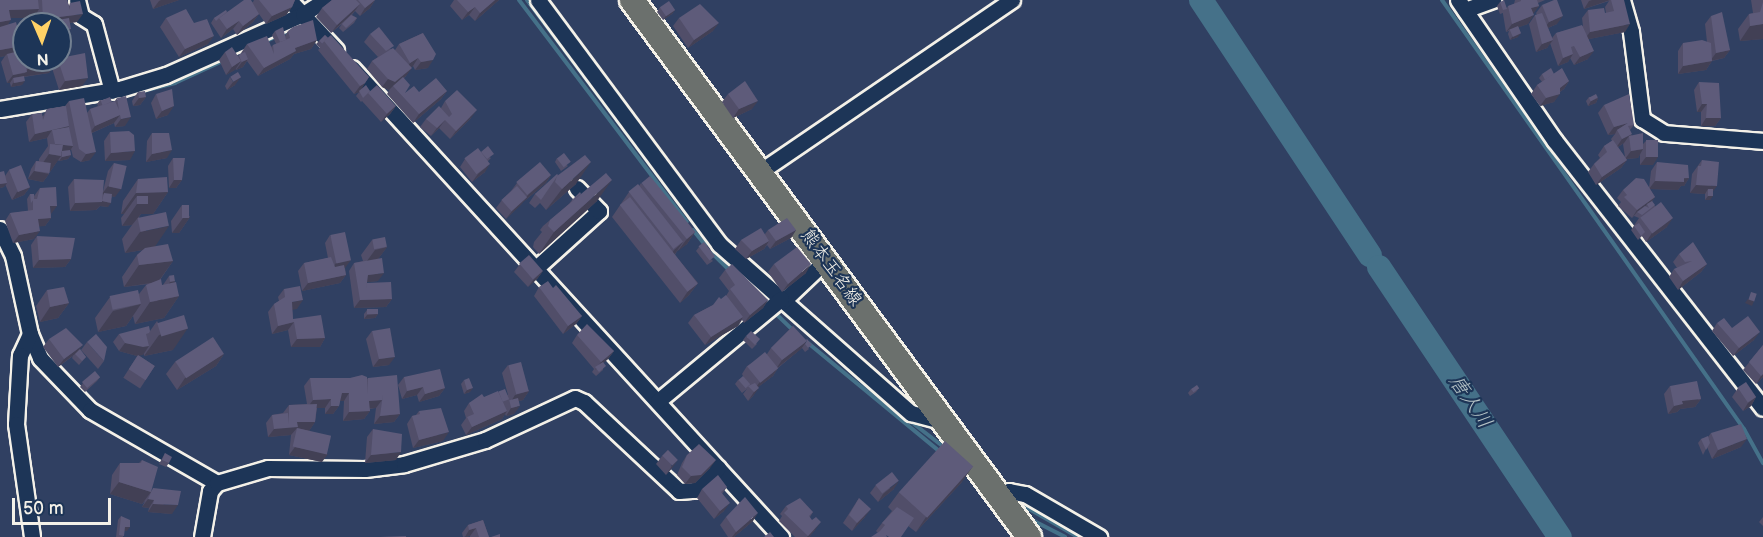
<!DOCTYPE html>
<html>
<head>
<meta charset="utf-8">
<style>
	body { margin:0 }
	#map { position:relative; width:1763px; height:537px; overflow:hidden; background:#304062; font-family:"Balsamiq Sans","Klee One",sans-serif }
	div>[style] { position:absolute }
	.stream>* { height:4px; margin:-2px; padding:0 2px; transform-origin:2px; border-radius:2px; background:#457189 }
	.river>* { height:24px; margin:-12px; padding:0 12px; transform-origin:12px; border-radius:12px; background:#457189 }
	.roads { filter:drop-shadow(2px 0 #f4f1e8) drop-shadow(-2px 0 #f4f1e8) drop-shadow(0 2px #f4f1e8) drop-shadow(0 -2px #f4f1e8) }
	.minor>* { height:15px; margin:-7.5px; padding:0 7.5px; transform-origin:7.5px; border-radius:7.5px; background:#1d3557 }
	.primary>* { height:24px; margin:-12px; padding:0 12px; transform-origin:12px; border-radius:12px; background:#6b706d }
	.wall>* { inset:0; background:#514e69; transform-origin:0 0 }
	.shaded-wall>* { inset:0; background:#424055 }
	.building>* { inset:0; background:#5e5b7a; transform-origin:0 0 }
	span { translate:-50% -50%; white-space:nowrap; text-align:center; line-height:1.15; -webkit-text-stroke:4.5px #1d3557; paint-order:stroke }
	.street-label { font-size:18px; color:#f4f1e8 }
	.water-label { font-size:20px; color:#b7c4c7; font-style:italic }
	.north { position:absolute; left:12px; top:12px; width:60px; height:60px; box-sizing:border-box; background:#1d3557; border:2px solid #738091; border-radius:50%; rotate:178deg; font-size:16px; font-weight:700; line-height:24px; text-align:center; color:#f4f1e8 }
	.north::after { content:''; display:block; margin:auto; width:21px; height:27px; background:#ffd166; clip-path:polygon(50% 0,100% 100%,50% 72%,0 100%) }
	.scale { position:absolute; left:12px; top:498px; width:99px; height:27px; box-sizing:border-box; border:3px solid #f4f1e8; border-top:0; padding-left:8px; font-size:18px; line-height:21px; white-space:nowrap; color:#f4f1e8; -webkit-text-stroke:4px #1d3557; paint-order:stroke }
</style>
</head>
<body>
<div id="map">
	<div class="stream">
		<div style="left:519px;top:0;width:278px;rotate:52.9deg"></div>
		<div style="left:527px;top:0;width:292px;rotate:53.2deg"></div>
		<div style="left:1442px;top:0;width:525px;rotate:54.86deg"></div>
		<div style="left:1744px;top:429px;width:39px;rotate:61deg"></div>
		<div style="left:264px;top:42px;width:32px;rotate:-24deg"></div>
		<div style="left:119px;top:97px;width:58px;rotate:-14deg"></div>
		<div style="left:175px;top:83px;width:55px;rotate:-24.7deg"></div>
		<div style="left:81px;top:103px;width:22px;rotate:-10deg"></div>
		<div style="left:0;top:117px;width:53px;rotate:-9.8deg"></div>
		<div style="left:693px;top:230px;width:19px;rotate:51deg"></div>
		<div style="left:712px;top:253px;width:25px;rotate:45deg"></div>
		<div style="left:752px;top:283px;width:25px;rotate:42deg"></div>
		<div style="left:777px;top:305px;width:137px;rotate:42deg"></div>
		<div style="left:879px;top:397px;width:83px;rotate:37.7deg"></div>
		<div style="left:773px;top:311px;width:29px;rotate:44deg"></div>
		<div style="left:808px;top:343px;width:170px;rotate:39.5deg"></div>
		<div style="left:1024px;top:506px;width:62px;rotate:29.9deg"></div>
		<div style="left:1032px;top:520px;width:37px;rotate:27deg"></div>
	</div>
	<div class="river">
		<div style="left:1201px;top:0;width:306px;rotate:56.5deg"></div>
		<div style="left:1379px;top:267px;width:325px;rotate:56.2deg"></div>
	</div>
	<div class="roads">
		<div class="minor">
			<div style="left:77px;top:0;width:16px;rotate:76deg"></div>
			<div style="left:81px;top:16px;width:15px;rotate:32deg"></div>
			<div style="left:94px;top:24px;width:69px;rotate:75deg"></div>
			<div style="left:289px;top:0;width:69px;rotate:46.8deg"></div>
			<div style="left:538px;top:0;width:304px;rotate:53.4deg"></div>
			<div style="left:719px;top:244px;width:256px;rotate:41.4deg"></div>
			<div style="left:911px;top:413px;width:35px;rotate:15deg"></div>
			<div style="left:1458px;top:0;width:171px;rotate:55.5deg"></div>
			<div style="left:1555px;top:141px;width:338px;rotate:52.1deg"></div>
			<div style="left:1622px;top:0;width:33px;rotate:74deg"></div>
			<div style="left:1631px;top:32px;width:88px;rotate:82.8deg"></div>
			<div style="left:1642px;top:119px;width:26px;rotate:32deg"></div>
			<div style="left:1664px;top:133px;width:99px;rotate:4.6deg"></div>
			<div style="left:1465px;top:10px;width:30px;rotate:-20deg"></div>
			<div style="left:352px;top:68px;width:636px;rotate:47.55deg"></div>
			<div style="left:0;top:109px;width:122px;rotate:-9.5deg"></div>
			<div style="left:120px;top:89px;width:48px;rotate:-16.9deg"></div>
			<div style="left:166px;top:75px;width:150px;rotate:-24deg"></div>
			<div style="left:303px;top:14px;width:26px;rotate:-32deg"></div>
			<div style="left:761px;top:171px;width:304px;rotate:-34.3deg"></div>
			<div style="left:0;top:229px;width:30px;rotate:64deg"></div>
			<div style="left:13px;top:256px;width:80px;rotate:77.7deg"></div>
			<div style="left:30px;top:334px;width:26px;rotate:67deg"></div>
			<div style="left:40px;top:358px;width:72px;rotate:46.1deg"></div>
			<div style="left:90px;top:410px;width:146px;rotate:29.9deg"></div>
			<div style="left:536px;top:268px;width:85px;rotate:-42.1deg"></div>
			<div style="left:599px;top:211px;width:32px;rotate:-134deg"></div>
			<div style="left:783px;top:301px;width:58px;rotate:-43.6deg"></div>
			<div style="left:30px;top:334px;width:23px;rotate:115deg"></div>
			<div style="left:20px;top:355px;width:69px;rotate:93.3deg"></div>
			<div style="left:16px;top:424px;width:114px;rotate:81.9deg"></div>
			<div style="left:658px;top:401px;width:160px;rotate:-39.7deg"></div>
			<div style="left:999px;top:496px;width:11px;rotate:-27deg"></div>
			<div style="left:1009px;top:491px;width:16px;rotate:11deg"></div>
			<div style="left:1025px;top:494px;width:86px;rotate:30.2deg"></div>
			<div style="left:202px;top:537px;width:47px;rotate:-80.1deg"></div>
			<div style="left:210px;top:491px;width:11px;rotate:-49deg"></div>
			<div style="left:217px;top:483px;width:53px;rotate:-16.4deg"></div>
			<div style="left:268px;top:468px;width:97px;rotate:0.6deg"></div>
			<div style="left:365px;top:469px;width:39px;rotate:-7deg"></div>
			<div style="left:404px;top:464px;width:84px;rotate:-16.5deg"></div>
			<div style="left:485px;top:440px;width:99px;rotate:-25deg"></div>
			<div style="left:575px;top:398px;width:10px;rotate:24deg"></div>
			<div style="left:584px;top:402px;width:130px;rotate:43.1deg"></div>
			<div style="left:679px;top:491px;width:16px;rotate:-4deg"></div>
			<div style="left:695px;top:490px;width:32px;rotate:-44deg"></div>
		</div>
		<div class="primary">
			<div style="left:632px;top:0;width:668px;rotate:53.52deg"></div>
		</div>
	</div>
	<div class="wall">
		<div style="clip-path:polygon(0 0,67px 0,69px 6px,70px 3px,77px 22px,70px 23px,65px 37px,60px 24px,38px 24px,37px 13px,34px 18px,11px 18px,8px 25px,21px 41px,24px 36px,24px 60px,60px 60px,82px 86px,59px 90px,52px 68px,49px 73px,24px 77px,22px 85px,11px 87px,10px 83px,7px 83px,1px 62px,5px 56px,0 57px)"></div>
		<div style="clip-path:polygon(150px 0,179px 0,153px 9px)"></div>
		<div style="clip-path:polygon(254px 0,295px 0,292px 7px,286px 15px,266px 24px,259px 14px,253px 22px,237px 35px,233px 29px,221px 38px,211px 23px,214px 18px,227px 12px,253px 2px)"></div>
		<div style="clip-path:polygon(332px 0,375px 0,370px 8px,360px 16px,355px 11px,352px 15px,357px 18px,354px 23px,343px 32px,339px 28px,342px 24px,331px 33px,316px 17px,322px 8px)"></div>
		<div style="clip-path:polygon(454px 0,499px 0,475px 21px,469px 15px,462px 20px,450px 6px)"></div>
		<div style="clip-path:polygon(1515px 0,1545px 0,1538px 3px,1539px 6px,1533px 13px,1528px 24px,1519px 27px,1518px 37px,1510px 40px,1508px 34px,1509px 31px,1506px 32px,1503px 14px,1503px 13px,1500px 14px,1497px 6px,1500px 2px,1507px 8px,1508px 6px,1514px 4px)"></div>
		<div style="clip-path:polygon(1581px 0,1624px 0,1625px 32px,1589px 39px,1588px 59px,1574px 65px,1570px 58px,1568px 62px,1558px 66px,1550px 43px,1547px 48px,1536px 52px,1529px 24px,1535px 15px,1537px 15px,1536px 13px,1542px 5px,1557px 24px,1548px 28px,1552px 38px,1556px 33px,1583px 26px,1582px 18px,1588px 10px,1606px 13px,1605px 7px,1609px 1px,1584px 9px)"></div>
		<div style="clip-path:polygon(1751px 0,1763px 0,1763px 39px,1740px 41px,1738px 29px,1749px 14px,1753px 13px)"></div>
		<div style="clip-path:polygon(660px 7px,675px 10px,672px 14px,663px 20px,657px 12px)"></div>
		<div style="clip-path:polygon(1711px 16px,1730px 50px,1724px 58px,1712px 61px,1706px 70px,1678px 74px,1678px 51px,1683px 43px,1707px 42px,1705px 24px)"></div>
		<div style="clip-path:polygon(166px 18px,194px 23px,208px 44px,179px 57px,160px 27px)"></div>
		<div style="clip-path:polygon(679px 18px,713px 31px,688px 48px,673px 26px)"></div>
		<div style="clip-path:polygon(275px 31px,285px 36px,288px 31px,317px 40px,311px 49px,294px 54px,290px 59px,258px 76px,247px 61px,243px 67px,236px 70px,236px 69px,226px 75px,219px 60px,225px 52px,238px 56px,242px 53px,241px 53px,247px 44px,271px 47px,273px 45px,276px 44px,272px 35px)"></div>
		<div style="clip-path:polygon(423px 33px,428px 68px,415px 70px,413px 66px,411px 67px,406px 76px,404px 78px,405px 93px,419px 92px,447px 91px,441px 99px,413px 123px,387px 94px,390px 89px,389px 90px,382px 87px,367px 69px,372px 61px,378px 57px,364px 42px,370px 34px,391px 49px,395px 50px,399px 44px)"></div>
		<div style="clip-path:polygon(325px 35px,369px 77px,361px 89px,370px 91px,396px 106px,390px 114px,381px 122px,362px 101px,361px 102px,356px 96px,359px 92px,354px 94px,318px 50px,320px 48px,316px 44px)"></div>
		<div style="clip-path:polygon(1542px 74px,1554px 74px,1569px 81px,1564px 89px,1560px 92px,1554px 102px,1540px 106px,1531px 94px,1537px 85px,1542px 82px,1539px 78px)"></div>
		<div style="clip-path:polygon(230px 77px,235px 85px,227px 90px,225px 86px)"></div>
		<div style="clip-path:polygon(1699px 82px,1721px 118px,1715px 126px,1701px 126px,1701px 112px,1697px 112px,1694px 90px)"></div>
		<div style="clip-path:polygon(138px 92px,146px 97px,140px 105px,133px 106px,132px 101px)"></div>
		<div style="clip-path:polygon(156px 94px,168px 115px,156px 119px,151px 103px)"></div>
		<div style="clip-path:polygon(728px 94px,752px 109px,733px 118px,722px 102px)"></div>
		<div style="clip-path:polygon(1589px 97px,1598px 98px,1596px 103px,1588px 106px,1586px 101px)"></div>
		<div style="clip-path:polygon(117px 98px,125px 126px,115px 127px,114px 123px,92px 133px,90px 160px,81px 162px,73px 157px,71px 149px,70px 150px,71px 155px,68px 159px,59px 161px,58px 160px,50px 172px,49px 171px,49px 174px,43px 182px,28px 179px,31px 169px,36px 161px,39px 161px,39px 159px,48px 146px,47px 138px,29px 142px,26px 122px,32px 114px,43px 116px,47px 109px,65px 106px,69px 101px,87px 113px,90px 109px,98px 106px,97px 104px,100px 100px,112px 102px,115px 101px)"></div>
		<div style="clip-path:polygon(445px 101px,471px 118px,450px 139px,439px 128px,431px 136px,420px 127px,426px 119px,441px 108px)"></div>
		<div style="clip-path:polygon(evenodd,1604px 105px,1634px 125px,1630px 130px,1631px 135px,1643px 144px,1646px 141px,1653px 165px,1640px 165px,1640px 154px,1638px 158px,1626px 159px,1627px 160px,1621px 168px,1596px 185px,1588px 172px,1594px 164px,1600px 158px,1598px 155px,1604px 146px,1612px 141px,1611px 139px,1615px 134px,1608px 135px,1598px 113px,1604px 105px,1624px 143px,1623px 144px,1625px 157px,1618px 147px,1624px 143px)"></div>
		<div style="clip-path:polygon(110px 132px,130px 160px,105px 161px,104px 141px)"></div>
		<div style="clip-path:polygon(152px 133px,167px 158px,146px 162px,147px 141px)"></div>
		<div style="clip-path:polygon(481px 152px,491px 158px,488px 161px,485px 172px,472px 182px,460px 167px,465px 159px)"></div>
		<div style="clip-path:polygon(173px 158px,182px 180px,176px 188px,169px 188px,168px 166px)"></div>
		<div style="clip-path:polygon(557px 158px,568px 166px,561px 171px,555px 162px)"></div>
		<div style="clip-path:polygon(1702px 160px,1713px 191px,1710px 200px,1705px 200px,1705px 194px,1690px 193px,1692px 174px)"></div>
		<div style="clip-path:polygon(1657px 162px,1689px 178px,1684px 186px,1681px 186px,1678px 190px,1650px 189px,1655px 197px,1652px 201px,1667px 227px,1646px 242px,1642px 236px,1638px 240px,1631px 230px,1639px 218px,1634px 216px,1632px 218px,1618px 206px,1621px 202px,1617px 198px,1623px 190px,1649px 188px,1651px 171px)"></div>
		<div style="clip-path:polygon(114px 163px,115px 197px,112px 196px,108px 207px,100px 206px,96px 210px,70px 211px,68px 187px,74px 179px,103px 191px,108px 171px)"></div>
		<div style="clip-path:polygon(9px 170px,30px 187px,24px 195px,12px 200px,5px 184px,4px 187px,0 188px,0 172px,5px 176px)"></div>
		<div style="clip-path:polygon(551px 175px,546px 183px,522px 203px,506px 219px,496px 208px,502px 200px,511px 191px,517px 183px)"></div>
		<div style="clip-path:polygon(558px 175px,576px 184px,546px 210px,540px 203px,535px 208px,529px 203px,535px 194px)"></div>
		<div style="clip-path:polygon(138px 179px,168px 192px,153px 214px,141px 214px,139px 217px,154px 246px,173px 261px,160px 280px,162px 285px,163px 285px,169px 276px,175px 281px,174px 283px,179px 296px,164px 318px,135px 324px,133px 316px,126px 326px,98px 332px,95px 318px,110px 297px,139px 294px,146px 285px,149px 284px,124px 287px,122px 277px,137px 255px,143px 250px,125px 253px,122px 239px,132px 225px,122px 226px,121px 218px,124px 214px,121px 214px,123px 201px)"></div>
		<div style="clip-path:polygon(641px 183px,695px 232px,687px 244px,677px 251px,675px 255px,698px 283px,689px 295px,680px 303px,612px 217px,629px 192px,639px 186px)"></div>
		<div style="clip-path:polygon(40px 188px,51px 214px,51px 218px,45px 226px,39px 226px,34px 239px,13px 243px,5px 221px,10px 213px,28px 211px,27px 199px,30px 194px,34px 196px)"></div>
		<div style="clip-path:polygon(581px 194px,597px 201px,539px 254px,533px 247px,534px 242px,542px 232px,540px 230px,543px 226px,569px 204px,572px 200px)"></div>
		<div style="clip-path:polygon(182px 205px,190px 217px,179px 233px,172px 233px,171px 221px)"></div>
		<div style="clip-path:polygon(768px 230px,796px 230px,791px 238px,770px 249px,767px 245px,764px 249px,746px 259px,735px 249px,741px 240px,765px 234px)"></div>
		<div style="clip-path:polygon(330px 235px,345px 268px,346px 275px,340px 283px,302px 291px,298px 271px,304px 263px,328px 258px,325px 243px)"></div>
		<div style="clip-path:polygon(37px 236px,71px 259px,65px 267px,33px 268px,31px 245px)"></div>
		<div style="clip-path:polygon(372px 240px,387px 247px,378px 259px,378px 281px,367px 282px,367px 283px,392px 299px,386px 307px,354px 308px,349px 271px,354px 263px,363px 261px,361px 255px)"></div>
		<div style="clip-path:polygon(699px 247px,713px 261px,707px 265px,696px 251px)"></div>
		<div style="clip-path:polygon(1679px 254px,1707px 264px,1701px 272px,1678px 290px,1669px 277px,1674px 269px,1677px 268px,1673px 262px)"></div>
		<div style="clip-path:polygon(520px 264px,543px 271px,537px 279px,528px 287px,514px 272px)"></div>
		<div style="clip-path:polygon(774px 264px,806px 273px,782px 292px,768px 272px)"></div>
		<div style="clip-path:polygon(725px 270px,768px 300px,763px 308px,744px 323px,742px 320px,738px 326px,705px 345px,688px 323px,694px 315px,713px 305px,726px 296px,729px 291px,719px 278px)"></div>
		<div style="clip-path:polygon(539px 287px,582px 316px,576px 324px,563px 334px,534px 296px)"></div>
		<div style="clip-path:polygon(284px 289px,297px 309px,292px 309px,293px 319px,325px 338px,320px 347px,291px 347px,288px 330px,272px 334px,268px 312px,274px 304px,279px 301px,278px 297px)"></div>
		<div style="clip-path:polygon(47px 290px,69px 303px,58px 318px,40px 322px,36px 306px)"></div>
		<div style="clip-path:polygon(367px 310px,378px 314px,375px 318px,364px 319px,364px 314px)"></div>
		<div style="clip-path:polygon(157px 321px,173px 350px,144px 356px,144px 354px,137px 356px,119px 351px,113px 342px,119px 334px,150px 331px)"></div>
		<div style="clip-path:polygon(1717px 323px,1754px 340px,1733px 356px,1712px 331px)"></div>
		<div style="clip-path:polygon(793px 326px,809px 349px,805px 352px,802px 348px,778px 368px,773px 376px,758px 387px,753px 396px,748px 401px,743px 394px,747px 389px,742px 393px,735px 384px,738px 380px,744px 378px,742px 374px,747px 366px,767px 354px,771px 348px)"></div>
		<div style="clip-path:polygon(372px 331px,389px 365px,373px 367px,366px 339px)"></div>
		<div style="clip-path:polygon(577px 335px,614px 351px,608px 359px,603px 363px,603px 370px,596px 376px,592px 372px,594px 369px,572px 343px)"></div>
		<div style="clip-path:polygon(746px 336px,757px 344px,752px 349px,743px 340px)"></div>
		<div style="clip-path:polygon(49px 339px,80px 350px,86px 357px,79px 365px,72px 358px,73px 356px,58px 367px,43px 347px)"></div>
		<div style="clip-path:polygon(87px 342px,104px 361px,98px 369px,81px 350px)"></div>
		<div style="clip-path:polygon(1763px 345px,1763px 377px,1756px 384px,1743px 370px)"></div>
		<div style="clip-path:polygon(224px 354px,216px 366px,177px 390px,166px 374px,175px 362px)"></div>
		<div style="left:138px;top:355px;width:20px;height:27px;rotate:33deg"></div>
		<div style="clip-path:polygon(508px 365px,529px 391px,523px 400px,519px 401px,514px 414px,506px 416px,505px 414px,502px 419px,466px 435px,461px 425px,466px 418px,464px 411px,469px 403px,499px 392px,508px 395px,502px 373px)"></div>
		<div style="clip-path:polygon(100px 377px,97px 381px,85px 392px,80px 387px,83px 383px)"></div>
		<div style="clip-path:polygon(404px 377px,445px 388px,439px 396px,419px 402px,417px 395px,402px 399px,398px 385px)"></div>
		<div style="clip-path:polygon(310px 378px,367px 379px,368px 378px,400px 414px,394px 422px,374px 424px,376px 408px,370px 409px,370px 411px,364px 419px,343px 421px,344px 401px,340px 401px,339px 406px,333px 414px,325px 414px,325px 408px,317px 408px,315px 422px,309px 431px,322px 462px,289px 455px,291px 435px,268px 437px,266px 423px,272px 415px,283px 413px,289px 405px,307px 404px,304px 386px)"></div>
		<div style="clip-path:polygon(464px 380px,470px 392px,464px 394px,461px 384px)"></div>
		<div style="clip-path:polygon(1670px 386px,1701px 396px,1701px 399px,1695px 407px,1680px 409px,1677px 412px,1668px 414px,1664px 394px)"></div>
		<div style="clip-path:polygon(1199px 388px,1196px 392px,1190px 396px,1188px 393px,1191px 389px)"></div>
		<div style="clip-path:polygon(1738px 388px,1756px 397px,1751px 406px,1743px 411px,1732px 397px)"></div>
		<div style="clip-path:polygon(419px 411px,443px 441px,413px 448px,407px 424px,412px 416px,416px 415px)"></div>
		<div style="clip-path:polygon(373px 429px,396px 460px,365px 463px,367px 437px)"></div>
		<div style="clip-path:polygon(1711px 433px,1741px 447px,1712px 459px,1707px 447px,1703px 455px,1698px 443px,1701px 439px,1708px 437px)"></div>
		<div style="clip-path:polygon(668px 450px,672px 468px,666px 475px,656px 464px,662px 456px)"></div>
		<div style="clip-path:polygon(165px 453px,169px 463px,166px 467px,159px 464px)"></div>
		<div style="clip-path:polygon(687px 455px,710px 468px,695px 483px,685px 484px,677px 475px,682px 463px)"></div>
		<div style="clip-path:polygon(142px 460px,151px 490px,172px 514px,148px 512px,149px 508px,142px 507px,145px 501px,142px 504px,110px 494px,112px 475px,120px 463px,139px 463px)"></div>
		<div style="clip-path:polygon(962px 482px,916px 532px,908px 526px,878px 533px,876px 531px,882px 523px,892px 511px,888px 507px,899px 492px)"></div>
		<div style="clip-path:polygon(876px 485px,894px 489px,878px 502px,870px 493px)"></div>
		<div style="clip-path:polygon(727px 487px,722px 494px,724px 511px,714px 519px,697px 498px,702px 489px)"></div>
		<div style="clip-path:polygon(859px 498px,865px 517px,852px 531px,843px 523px)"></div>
		<div style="clip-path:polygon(786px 506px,813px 512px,810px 517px,815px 530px,809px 537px,795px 537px,779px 521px,782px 516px,780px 514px)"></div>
		<div style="clip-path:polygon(121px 516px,127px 531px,124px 531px,123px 537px,116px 537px,118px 520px)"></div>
		<div style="clip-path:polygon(726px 517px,753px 521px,734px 537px,728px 537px,720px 525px)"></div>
		<div style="clip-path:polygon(1763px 517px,1763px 526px,1759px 522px)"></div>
		<div style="clip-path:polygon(483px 520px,489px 537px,470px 537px,470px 536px,463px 537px,462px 533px,468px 525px)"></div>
	</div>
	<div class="shaded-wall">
		<div style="clip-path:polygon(161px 0,179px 0,153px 9px,159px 1px)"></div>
		<div style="clip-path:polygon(375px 0,370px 8px,360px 16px,365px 8px)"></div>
		<div style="clip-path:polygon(495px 0,499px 0,475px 21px,480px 13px)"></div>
		<div style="clip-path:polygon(1592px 0,1610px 0,1584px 9px,1589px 1px)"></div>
		<div style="clip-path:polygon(360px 4px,354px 12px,331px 33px,337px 25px)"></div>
		<div style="clip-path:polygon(1539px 6px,1533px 14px,1531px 8px)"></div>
		<div style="clip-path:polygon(292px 7px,286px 15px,266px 24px,272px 16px)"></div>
		<div style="clip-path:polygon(475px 7px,469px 15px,462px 20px,468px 12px)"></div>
		<div style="clip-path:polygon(39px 9px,34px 18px,4px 18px,9px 10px)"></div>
		<div style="clip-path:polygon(675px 10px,672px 14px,663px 20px,666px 16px)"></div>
		<div style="clip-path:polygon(83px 14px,77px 22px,60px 24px,52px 21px,50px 24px,40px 24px,43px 19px)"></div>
		<div style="clip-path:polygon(259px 14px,253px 22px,237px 35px,243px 26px)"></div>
		<div style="clip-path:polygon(1534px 15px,1528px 24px,1511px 30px,1510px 29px,1506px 32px,1512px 24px)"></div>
		<div style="clip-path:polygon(1563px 16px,1557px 24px,1543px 30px,1549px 22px)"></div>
		<div style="clip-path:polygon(11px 20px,6px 28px,0 29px,0 22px)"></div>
		<div style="clip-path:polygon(239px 21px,233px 29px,221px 38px,227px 29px)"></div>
		<div style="clip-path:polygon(719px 23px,713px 31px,688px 48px,694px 40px)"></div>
		<div style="clip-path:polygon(1630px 24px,1625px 32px,1584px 40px,1590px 32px)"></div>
		<div style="clip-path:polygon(1763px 24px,1763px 39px,1740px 41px,1750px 26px)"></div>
		<div style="clip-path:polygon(71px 29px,65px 37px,60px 38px,60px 31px)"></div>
		<div style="clip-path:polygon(1521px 33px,1518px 37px,1510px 40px,1513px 36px)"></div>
		<div style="clip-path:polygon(214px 36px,208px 44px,179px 57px,185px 49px)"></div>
		<div style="clip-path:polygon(317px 40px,311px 49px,294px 54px,290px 59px,258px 76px,264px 68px,295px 48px)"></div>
		<div style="clip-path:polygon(1553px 40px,1547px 48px,1536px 52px,1542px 44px)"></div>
		<div style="clip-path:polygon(22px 46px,16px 54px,7px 54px,5px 56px,0 57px,0 50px)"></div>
		<div style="clip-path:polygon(1730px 50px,1724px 58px,1710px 61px,1716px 53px)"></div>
		<div style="clip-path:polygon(1594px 51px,1588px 59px,1574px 65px,1580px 57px)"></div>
		<div style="clip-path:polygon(1573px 54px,1568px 62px,1558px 66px,1563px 58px)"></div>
		<div style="clip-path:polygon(418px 58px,413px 66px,405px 72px,410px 63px)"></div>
		<div style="clip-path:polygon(248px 59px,243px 67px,236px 70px,242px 62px)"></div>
		<div style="clip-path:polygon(43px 60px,58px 60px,49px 73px,13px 78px,10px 83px,7px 83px,13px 75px,25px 73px,32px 62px)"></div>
		<div style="clip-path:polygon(433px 60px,428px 68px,415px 70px,421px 62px)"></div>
		<div style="clip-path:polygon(241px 61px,235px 70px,226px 75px,232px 67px)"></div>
		<div style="clip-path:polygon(1712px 61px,1706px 70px,1678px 74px,1683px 66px)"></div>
		<div style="clip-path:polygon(412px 68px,406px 76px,393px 86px,389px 90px,382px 87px,388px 79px)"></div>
		<div style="clip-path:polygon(241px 77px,235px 85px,227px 90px,233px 82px)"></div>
		<div style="clip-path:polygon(88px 78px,82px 86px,59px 90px,65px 81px)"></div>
		<div style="clip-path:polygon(25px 81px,22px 85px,11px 87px,13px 83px)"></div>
		<div style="clip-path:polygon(1569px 81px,1564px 89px,1555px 95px,1560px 94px,1554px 102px,1540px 106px,1546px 98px)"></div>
		<div style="clip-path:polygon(365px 83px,360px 92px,354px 94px,360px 86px)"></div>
		<div style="clip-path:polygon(447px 91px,441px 99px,413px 123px,419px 114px)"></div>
		<div style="clip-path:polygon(146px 97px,140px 105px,133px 106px,139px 98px)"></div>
		<div style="clip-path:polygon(1598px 98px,1596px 103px,1588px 106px,1591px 101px)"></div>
		<div style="clip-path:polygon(758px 101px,752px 109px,733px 118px,739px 109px)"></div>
		<div style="clip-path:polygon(1702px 104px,1707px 104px,1701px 112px,1697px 112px)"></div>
		<div style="clip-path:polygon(174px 106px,168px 115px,156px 119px,162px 111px)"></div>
		<div style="clip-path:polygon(396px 106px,390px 114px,381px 122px,387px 114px)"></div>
		<div style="clip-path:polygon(477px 110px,471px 118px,450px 139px,456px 131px)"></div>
		<div style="clip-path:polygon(120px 115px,114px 123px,89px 134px,95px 126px)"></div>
		<div style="clip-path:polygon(131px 117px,125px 126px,115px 127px,121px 119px)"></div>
		<div style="clip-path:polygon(1706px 118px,1721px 118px,1715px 126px,1701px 126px)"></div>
		<div style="clip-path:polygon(445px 120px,439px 128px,431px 136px,437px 128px)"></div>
		<div style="clip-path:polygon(1628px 123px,1617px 130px,1615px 134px,1608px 135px,1614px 127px)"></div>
		<div style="clip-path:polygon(69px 126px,64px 134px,52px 130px,47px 138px,29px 142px,35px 134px)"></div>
		<div style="clip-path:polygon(1632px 134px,1629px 137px,1629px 136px,1624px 143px,1616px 148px,1622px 139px)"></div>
		<div style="clip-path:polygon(55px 144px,73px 146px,68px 154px,61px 153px)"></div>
		<div style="clip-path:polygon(1643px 149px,1638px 158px,1625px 159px,1631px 151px)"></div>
		<div style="clip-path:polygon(172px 150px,167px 158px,146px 162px,152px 154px)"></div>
		<div style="clip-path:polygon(135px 151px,130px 160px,105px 161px,111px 153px)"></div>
		<div style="clip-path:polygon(96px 152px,90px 160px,81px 162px,86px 154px)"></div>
		<div style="clip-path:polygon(49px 154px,61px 156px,50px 172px,38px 170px)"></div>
		<div style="clip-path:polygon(71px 155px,68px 159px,59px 161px,62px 157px)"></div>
		<div style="clip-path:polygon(1646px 157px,1658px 157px,1653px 165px,1640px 165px)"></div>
		<div style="clip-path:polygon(1627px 160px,1621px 168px,1596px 185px,1602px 177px)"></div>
		<div style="clip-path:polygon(591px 162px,576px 184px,546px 210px,562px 189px)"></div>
		<div style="clip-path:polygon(490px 164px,485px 172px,472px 182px,478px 174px)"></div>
		<div style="clip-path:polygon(34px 171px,49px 174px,43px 182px,28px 179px)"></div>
		<div style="clip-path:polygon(551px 175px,546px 183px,522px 203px,528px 195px)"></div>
		<div style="clip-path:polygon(1689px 178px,1684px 186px,1681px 186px,1678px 190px,1649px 189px,1655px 181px)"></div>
		<div style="clip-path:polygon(174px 180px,182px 180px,176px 188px,169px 188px)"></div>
		<div style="clip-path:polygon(612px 180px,597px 201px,539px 254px,554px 232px)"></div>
		<div style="clip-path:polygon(7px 183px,4px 187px,0 188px,0 184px)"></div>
		<div style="clip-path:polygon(1696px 185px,1717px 186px,1711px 194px,1708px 189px,1705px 194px,1690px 193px)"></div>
		<div style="clip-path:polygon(108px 186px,121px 189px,115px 197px,102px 194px)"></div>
		<div style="clip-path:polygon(30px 187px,24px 195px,12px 200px,17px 192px)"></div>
		<div style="clip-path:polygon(168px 192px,153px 214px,141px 214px,132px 225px,122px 226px,137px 204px,137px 196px,124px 214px,121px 214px,136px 193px)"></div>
		<div style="clip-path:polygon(1708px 196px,1713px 196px,1710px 200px,1705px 200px)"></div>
		<div style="clip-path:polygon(527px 197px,521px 205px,506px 219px,512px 211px)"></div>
		<div style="clip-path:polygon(1655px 197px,1649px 205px,1647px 204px,1644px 209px,1637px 212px,1632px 218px,1637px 210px)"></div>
		<div style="clip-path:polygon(102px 201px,111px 203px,108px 207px,100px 206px,96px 210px,70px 211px,75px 203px)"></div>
		<div style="clip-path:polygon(50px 206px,57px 206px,51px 214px)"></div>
		<div style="clip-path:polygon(190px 217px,179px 233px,172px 233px,183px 218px)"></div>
		<div style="clip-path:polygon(51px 218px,45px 226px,33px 227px,38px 219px)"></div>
		<div style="clip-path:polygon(1673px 218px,1667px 227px,1646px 242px,1652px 233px)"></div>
		<div style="clip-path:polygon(169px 226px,154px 248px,125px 253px,140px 232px)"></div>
		<div style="clip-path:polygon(796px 230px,791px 238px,770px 249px,776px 241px)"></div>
		<div style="clip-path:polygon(40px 231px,34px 239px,13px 243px,19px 235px)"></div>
		<div style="clip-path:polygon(695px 232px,687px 244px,677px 252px,686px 240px)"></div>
		<div style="clip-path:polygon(769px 241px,764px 249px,746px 259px,752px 251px)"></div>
		<div style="clip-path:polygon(683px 242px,675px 254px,666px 262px,674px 250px)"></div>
		<div style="clip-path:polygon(387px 247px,376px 262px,364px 265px,375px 250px)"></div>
		<div style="clip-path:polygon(71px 259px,65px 267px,33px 268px,39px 260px)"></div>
		<div style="clip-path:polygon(351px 260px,345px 268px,331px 271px,336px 263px)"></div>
		<div style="clip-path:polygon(173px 261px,158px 282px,124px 287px,139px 265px)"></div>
		<div style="clip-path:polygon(811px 264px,806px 273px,782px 292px,788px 284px)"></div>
		<div style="clip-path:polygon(1707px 264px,1701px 272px,1678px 290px,1683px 281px)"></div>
		<div style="clip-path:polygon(543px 271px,537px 279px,528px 287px,534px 279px)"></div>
		<div style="clip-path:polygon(384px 273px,378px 281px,362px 283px,368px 275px)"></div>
		<div style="clip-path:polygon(346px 275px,340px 283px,302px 291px,308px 283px)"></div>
		<div style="clip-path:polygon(175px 281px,162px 300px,179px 296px,164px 318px,135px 324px,150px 302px,157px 301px,170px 282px)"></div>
		<div style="clip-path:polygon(698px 283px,689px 295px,680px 303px,688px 291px)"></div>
		<div style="clip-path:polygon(392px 299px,386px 307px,354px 308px,360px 300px)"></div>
		<div style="clip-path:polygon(1748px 299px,1754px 301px,1752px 306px,1745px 303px)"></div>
		<div style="clip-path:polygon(303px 300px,297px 309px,286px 311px,292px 302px)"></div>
		<div style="clip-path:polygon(768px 300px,763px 308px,744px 323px,750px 315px)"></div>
		<div style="clip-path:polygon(69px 303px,58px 318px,40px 322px,50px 307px)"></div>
		<div style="clip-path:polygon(141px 304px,126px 326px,98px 332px,113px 311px)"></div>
		<div style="clip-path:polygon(378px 314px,375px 318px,364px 319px,367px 315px)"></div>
		<div style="clip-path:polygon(582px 316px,576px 324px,563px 334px,568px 326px)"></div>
		<div style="clip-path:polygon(743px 317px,738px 326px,705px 345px,711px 337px)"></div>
		<div style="clip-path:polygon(294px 322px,288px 330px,272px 334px,278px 326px)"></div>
		<div style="clip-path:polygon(188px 328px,173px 350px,144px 356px,159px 335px)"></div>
		<div style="clip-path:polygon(1760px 332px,1754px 340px,1733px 356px,1739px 348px)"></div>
		<div style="clip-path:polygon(325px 338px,320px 347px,291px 347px,297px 339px)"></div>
		<div style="clip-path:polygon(807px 341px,801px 349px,776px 369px,782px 360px)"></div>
		<div style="clip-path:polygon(125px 343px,149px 346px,143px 355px,137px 356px,119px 351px)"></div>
		<div style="clip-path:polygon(83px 345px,77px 353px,75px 354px,58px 367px,64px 359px)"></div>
		<div style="clip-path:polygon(614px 351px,608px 359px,595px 370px,601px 362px)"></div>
		<div style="clip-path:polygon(224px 354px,216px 366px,177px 390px,185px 378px)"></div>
		<div style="clip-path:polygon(395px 357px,389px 365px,373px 367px,379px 359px)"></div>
		<div style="clip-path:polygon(778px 368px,773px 376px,753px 391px,759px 383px)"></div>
		<div style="clip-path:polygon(1763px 374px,1763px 377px,1756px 384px,1761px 376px)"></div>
		<div style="clip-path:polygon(423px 387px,417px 395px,402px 399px,407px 391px)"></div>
		<div style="clip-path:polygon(445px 388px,439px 396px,419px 402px,425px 394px)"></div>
		<div style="clip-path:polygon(473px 388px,470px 392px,464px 394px,467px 390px)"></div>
		<div style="clip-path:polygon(759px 388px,753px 396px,748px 401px,754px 392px)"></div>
		<div style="clip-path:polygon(529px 391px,523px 400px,510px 403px,515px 395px)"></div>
		<div style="clip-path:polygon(342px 393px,349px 393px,344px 401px,336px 401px)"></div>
		<div style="clip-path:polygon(1701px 396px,1698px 400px,1701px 399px,1695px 407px,1680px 409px,1677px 412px,1668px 414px,1674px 406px,1682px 401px)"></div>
		<div style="clip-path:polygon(1756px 397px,1751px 406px,1743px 411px,1748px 403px)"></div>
		<div style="clip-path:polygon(331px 399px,325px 408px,307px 408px,313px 400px)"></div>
		<div style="clip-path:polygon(382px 400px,376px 408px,363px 409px,369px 401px)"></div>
		<div style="clip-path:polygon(331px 406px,339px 406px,333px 414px,325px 414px)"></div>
		<div style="clip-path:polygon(520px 406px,514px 414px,506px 416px,511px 408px)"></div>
		<div style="clip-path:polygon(370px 411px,364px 419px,343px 421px,349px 412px)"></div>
		<div style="clip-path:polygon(507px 411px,502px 419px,466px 435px,472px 427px)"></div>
		<div style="clip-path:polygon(400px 414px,394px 422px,374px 424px,380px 416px)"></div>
		<div style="clip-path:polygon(297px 422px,315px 422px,309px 431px,297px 428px,291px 435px,268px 437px,274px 429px)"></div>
		<div style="clip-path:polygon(449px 432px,443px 441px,413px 448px,419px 440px)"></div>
		<div style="clip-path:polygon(1747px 439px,1741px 447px,1712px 459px,1718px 450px)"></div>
		<div style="clip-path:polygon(295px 447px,328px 454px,322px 462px,289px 455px)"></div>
		<div style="clip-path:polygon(401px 452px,396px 460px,365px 463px,371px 455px)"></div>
		<div style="clip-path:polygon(678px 460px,672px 468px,666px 475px,672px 466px)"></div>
		<div style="clip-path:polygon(716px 460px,710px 468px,695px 483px,685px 484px,691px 476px)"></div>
		<div style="clip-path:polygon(973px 466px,962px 482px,916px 532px,926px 517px)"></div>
		<div style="clip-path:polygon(899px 481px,894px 489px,878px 502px,883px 494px)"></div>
		<div style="clip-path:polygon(119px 482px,151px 492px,142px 504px,110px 494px)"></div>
		<div style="clip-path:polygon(148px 499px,154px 500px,149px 508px,142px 507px)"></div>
		<div style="clip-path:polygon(730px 503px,724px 511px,714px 519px,720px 511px)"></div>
		<div style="clip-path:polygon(153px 504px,178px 505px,172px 514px,148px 512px)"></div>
		<div style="clip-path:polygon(871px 509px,865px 517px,852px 531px,857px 523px)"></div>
		<div style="clip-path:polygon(758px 513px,753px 521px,734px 537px,732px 537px,736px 532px)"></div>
		<div style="clip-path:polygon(821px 522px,815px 530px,809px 537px,807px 537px)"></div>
		<div style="clip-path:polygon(125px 527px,130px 527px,127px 531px,122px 531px)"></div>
		<div style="clip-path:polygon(476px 528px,470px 536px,465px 537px,469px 530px)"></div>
	</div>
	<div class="building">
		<div style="clip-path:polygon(0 0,38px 0,39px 9px,9px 10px,11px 20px,0 22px)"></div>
		<div style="clip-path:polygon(42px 0,67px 0,70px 10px,70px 3px,80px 1px,83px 14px,43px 19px)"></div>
		<div style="clip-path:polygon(244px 0,251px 0,259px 14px,243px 26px,239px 21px,227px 29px,219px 18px)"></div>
		<div style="clip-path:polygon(259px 0,295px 0,292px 7px,272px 16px)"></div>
		<div style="clip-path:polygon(332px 0,356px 0,360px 4px,337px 25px,322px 8px)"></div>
		<div style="clip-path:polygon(358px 0,375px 0,365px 8px)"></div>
		<div style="clip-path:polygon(457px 0,495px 0,480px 13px,475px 7px,468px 12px)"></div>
		<div style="clip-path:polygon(1504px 0,1507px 9px,1503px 10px,1500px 2px)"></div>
		<div style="clip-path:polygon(1521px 0,1537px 0,1539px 6px,1531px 8px,1534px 15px,1512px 24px,1508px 6px,1521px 1px)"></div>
		<div style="clip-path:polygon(1554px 0,1557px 0,1563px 16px,1549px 22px,1542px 5px)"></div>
		<div style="clip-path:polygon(1611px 0,1624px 0,1630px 24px,1590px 32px,1588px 10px,1604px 8px,1605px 13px,1614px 11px)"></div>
		<div style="left:669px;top:1px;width:11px;height:11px;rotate:56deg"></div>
		<div style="clip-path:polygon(1763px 2px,1763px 24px,1750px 26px,1749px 14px,1760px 12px)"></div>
		<div style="clip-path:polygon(700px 4px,719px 23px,694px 40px,679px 18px)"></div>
		<div style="clip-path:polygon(186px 9px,194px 23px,207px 19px,214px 36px,185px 49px,166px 18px)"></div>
		<div style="clip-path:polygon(226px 10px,227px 12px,219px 18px,216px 21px,214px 18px)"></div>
		<div style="clip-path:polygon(1722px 12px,1730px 50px,1716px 53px,1711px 16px)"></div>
		<div style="clip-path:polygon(1542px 13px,1553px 40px,1542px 44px,1535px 15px)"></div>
		<div style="clip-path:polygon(351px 15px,357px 18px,346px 28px,342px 24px)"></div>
		<div style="clip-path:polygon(69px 18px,71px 29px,60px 31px,60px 24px,53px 24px,52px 21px)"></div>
		<div style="clip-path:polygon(313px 20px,317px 40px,295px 48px,296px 51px,264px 68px,247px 44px,267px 36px,274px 54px,273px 45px,290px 38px,288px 31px,293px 27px)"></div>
		<div style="clip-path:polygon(16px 22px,22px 46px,0 50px,0 27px)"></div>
		<div style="clip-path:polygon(1582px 25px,1594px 51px,1580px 57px,1574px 46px,1571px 47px,1573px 54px,1563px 58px,1556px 33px)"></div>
		<div style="left:1518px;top:26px;width:8px;height:9px;rotate:67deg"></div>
		<div style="clip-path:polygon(283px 27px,286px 40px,280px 42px,275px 31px)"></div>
		<div style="clip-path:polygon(379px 27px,394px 46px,386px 51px,370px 34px)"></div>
		<div style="clip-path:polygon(423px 33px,436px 54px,433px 60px,421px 62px,418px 58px,410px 63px,399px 44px)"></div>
		<div style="left:325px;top:35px;width:4px;height:8px;rotate:45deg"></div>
		<div style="clip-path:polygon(331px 35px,369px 77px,365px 83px,360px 86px,324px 41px)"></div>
		<div style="clip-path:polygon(1702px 40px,1711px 43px,1712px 61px,1683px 66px,1683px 43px)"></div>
		<div style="clip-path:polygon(232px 47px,241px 61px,232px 67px,225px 52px)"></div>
		<div style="clip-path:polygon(393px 48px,412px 68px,395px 82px,388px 79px,372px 61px)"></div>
		<div style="clip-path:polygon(23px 50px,24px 60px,25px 60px,27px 72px,13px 75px,7px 54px)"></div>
		<div style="left:245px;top:52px;width:8px;height:7px;rotate:67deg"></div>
		<div style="clip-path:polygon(85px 53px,88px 78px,65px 81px,58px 60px,60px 60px,60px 58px)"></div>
		<div style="clip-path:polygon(1551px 68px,1554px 74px,1545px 80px,1542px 74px)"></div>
		<div style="clip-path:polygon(1562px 68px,1569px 81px,1560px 88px,1560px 94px,1546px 98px,1537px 85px)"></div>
		<div style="left:238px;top:72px;width:6px;height:9px;rotate:59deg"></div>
		<div style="left:24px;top:76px;width:5px;height:11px;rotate:79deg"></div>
		<div style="clip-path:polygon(403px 77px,410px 85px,405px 93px,414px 86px,419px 92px,436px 78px,447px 91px,419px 114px,393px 86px)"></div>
		<div style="clip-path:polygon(745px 81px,758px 101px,739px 109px,728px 94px)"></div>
		<div style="clip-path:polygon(1699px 82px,1719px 83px,1721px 118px,1706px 118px,1707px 104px,1702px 104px)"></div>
		<div style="clip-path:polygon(366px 85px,370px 91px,363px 98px,359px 91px)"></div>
		<div style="left:377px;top:85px;width:28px;height:12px;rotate:48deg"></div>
		<div style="clip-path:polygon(172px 89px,174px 106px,162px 111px,156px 94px)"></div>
		<div style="clip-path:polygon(457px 90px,477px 110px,456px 131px,445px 120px,437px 128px,426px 119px,439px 106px,449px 117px,452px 114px,445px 101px)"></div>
		<div style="left:145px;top:91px;width:6px;height:7px;rotate:81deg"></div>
		<div style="left:1596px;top:94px;width:4px;height:8px;rotate:63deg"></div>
		<div style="clip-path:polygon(1629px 94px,1634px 125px,1628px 126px,1632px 134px,1622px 139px,1617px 130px,1628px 123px,1614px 127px,1604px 105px)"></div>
		<div style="clip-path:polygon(126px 96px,131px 117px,121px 119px,120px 115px,95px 126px,90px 109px,115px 101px,119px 110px,117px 98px)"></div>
		<div style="left:110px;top:97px;width:5px;height:10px;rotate:68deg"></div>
		<div style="clip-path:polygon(84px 98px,96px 152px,86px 154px,79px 149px,69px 101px)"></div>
		<div style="clip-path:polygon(66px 106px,69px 126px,35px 134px,32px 114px,42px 113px,43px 120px,47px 109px)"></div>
		<div style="clip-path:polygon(69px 127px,73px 146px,55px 144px,52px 130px)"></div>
		<div style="clip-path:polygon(129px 131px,134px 135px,135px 151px,111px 153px,110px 132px)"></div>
		<div style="clip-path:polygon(152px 133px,169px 133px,172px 150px,152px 154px)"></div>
		<div style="clip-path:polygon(1643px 133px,1643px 149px,1631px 151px,1629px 136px)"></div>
		<div style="clip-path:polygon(1613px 140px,1627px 160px,1602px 177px,1594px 164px,1607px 152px,1604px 146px)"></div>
		<div style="left:1658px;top:140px;width:17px;height:12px;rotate:90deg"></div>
		<div style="clip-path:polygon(50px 144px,63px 145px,61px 156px,49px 154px)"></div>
		<div style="clip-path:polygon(488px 146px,494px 154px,487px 159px,481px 152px)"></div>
		<div style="left:478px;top:148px;width:20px;height:17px;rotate:53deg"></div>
		<div style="clip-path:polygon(70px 150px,71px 155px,62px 157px,62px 151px)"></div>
		<div style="left:564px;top:153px;width:11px;height:9px;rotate:52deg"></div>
		<div style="clip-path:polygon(585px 155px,591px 162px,562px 189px,555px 182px,557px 176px)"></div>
		<div style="clip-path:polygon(173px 158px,185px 158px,182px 180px,174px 180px)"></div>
		<div style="clip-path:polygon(1702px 160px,1719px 162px,1717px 186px,1696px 185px,1698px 166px,1701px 166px)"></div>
		<div style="left:36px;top:161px;width:15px;height:10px;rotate:8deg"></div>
		<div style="left:540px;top:162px;width:17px;height:31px;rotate:50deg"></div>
		<div style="clip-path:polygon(1657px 162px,1688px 165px,1689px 178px,1684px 178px,1684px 182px,1655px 181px)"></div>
		<div style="left:114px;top:163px;width:13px;height:24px;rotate:13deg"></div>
		<div style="left:21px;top:165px;width:24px;height:13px;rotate:68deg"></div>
		<div style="clip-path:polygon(4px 171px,7px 183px,0 184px,0 172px)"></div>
		<div style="clip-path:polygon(606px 173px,612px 180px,554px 232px,548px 226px,550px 220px)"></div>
		<div style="clip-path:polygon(557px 174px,558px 175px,541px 200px,535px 194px)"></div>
		<div style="left:650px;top:176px;width:72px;height:11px;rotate:51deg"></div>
		<div style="clip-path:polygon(167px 177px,168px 192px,136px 193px,138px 179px)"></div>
		<div style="clip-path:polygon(1636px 178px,1644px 179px,1655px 197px,1637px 210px,1624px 197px,1627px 195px,1623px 190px)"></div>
		<div style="clip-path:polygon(74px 179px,104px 180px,102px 202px,75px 203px)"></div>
		<div style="left:638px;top:184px;width:73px;height:12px;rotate:52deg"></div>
		<div style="left:517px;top:186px;width:15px;height:21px;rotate:48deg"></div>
		<div style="clip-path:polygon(56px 187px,57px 206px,50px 206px,51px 218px,38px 219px,40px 231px,19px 235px,10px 213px,33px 210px,33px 199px,37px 199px,40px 188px)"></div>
		<div style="left:1708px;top:189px;width:5px;height:7px"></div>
		<div style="clip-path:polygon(580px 192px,581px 194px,572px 201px,572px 200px)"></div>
		<div style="clip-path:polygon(104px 193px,112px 194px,111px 203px,102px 201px)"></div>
		<div style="clip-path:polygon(30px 194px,34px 194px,34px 199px,31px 203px)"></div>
		<div style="left:137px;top:196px;width:11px;height:8px"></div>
		<div style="left:630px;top:197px;width:110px;height:13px;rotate:52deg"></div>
		<div style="clip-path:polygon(1652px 201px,1655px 205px,1642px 215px,1637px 212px,1645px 206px,1649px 208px,1647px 204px)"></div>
		<div style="left:1661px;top:202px;width:20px;height:26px;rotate:53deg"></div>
		<div style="left:182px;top:205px;width:7px;height:13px"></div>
		<div style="left:166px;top:212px;width:14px;height:29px;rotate:78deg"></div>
		<div style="clip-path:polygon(787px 218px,796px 230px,776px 241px,768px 230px)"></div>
		<div style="clip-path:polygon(1639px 223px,1645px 232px,1641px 236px,1634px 226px)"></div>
		<div style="clip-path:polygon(761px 228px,769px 241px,752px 251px,741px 240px)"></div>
		<div style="left:345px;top:232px;width:29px;height:15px;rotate:78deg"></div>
		<div style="clip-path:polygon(37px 236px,75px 238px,71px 259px,39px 260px)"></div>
		<div style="left:385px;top:237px;width:10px;height:13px;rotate:79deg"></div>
		<div style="left:704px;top:242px;width:18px;height:7px;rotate:52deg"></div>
		<div style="clip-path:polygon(1693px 242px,1707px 264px,1683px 281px,1674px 269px,1692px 261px,1685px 262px,1679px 254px)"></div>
		<div style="clip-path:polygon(168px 244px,173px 261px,139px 265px,137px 255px,145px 248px)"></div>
		<div style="clip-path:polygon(797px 247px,811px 264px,788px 284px,774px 264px)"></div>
		<div style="left:529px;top:255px;width:21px;height:13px;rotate:49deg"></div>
		<div style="clip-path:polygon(331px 257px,335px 267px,344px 265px,346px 275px,308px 283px,304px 263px)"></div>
		<div style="clip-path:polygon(382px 258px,384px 273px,368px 275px,366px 290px,367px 283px,391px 282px,392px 299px,360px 300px,354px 263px)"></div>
		<div style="clip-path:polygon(732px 264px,768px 300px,750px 315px,730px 289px,735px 285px,725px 270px)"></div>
		<div style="left:174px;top:275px;width:6px;height:5px;rotate:81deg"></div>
		<div style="clip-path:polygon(161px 279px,162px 285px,176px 282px,179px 296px,150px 302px,146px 285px)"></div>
		<div style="clip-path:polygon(548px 281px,553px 288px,556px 285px,582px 316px,568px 326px,539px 287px)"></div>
		<div style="clip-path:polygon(300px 286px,303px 300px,292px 302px,293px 319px,321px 315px,325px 338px,297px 339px,294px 322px,278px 326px,274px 304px,285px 297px,284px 289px)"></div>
		<div style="clip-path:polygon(64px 287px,69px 303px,50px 307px,47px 290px)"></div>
		<div style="left:138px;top:290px;width:14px;height:29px;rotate:78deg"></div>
		<div style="left:1751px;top:292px;width:6px;height:8px;rotate:18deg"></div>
		<div style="clip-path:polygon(726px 295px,743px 317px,711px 337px,694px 315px,713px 305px,719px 297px,721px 299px)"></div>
		<div style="left:378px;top:309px;width:5px;height:11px;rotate:90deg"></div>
		<div style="left:184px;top:315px;width:14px;height:28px;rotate:73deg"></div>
		<div style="clip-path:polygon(1748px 316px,1760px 332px,1739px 348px,1717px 323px,1724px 318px,1732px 328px)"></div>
		<div style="clip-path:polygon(587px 324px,614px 351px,601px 362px,577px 335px)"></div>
		<div style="clip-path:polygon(149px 326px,150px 331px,149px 333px,146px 334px,149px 346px,143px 347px,125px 343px,119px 334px)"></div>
		<div style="clip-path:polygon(793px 326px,807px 341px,782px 360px,771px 348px)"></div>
		<div style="clip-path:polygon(66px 328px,83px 345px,64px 359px,49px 339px)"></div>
		<div style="clip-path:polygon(390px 328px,395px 357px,379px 359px,372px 331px)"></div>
		<div style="clip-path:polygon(751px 331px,760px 339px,755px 345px,746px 336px)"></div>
		<div style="clip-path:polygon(96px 334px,107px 347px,104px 361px,87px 342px)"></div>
		<div style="left:213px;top:337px;width:20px;height:45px;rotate:57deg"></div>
		<div style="clip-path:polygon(807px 339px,812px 345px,808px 348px,805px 344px,807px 341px,806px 340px)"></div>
		<div style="clip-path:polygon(1763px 345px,1763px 374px,1761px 376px,1749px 362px)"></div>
		<div style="clip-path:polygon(80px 349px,86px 357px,82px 361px,75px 354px)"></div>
		<div style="left:765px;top:352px;width:21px;height:23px;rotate:51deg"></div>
		<div style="left:138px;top:355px;width:20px;height:17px;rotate:33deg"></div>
		<div style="left:521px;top:362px;width:30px;height:13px;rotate:75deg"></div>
		<div style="clip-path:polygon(603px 362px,606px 366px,599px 372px,595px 367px)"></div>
		<div style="clip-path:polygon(440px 369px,445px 388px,425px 394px,423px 387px,407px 391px,404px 377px)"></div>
		<div style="left:95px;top:371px;width:8px;height:17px;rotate:50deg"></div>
		<div style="clip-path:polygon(362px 375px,367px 377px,368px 394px,368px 378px,397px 375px,400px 414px,380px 416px,383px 394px,382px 400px,369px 401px,370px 411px,349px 412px,349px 393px,342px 393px,339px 406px,331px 406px,331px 399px,313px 400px,310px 378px,350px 378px)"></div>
		<div style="left:743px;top:376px;width:11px;height:6px;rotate:49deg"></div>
		<div style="clip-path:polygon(469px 378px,473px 388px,467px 390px,464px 380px)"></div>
		<div style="clip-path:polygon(1697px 381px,1701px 399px,1682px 401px,1683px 404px,1674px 406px,1670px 386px)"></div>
		<div style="left:1746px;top:382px;width:18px;height:10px;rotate:56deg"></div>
		<div style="clip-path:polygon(755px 383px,759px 388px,754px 392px,748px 386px)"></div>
		<div style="left:1197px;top:385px;width:4px;height:7px;rotate:56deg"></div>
		<div style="left:505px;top:389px;width:11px;height:7px;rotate:68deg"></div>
		<div style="clip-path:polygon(498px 391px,507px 411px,472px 427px,467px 417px,474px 414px,469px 403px,482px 394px,484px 397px)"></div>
		<div style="left:518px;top:398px;width:8px;height:9px;rotate:76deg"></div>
		<div style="clip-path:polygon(317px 404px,315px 422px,297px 422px,298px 427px,274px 429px,272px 415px,288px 413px,289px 424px,289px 405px)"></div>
		<div style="clip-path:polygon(441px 408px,449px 432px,419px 440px,412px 416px,420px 414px,419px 411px)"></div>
		<div style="clip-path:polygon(1741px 424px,1747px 439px,1718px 450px,1711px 433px)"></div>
		<div style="left:297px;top:428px;width:35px;height:19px;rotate:13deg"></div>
		<div style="clip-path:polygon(373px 429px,402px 434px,401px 452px,371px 455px)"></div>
		<div style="clip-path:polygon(1708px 436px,1710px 443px,1706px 450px,1701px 439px)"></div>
		<div style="left:945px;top:441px;width:38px;height:69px;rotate:42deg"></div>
		<div style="clip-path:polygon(699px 444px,716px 460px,701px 475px,691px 476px,682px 467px,687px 455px)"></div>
		<div style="left:668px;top:450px;width:14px;height:8px;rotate:45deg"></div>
		<div style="clip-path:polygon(165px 453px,172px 457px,169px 463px,162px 460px)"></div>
		<div style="clip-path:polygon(142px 460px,158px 467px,151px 492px,119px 482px,120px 463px,141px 463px)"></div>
		<div style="left:892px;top:472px;width:11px;height:21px;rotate:52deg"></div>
		<div style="clip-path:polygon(718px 475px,727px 487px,721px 492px,730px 503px,720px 511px,702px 489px)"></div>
		<div style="clip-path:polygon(153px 488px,181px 491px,178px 505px,153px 504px,154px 500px,148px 499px)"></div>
		<div style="clip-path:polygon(745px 497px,758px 513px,736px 532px,726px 517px)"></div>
		<div style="clip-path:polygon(800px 498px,813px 512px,809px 516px,812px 520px,816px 517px,821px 522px,808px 536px,784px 513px,788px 509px,786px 506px)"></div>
		<div style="clip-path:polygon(859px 498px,871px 509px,857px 523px,849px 515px)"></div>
		<div style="clip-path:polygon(897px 507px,914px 518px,901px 537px,889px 537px,886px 535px,887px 537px,871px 537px,880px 531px,885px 525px,882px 523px)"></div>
		<div style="clip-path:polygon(121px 516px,130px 520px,130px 527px,125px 527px,124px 536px,119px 535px)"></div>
		<div style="clip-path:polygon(483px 520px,489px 537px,479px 537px,476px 528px,469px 530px,468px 525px)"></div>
		<div style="clip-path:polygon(770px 532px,774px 537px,764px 537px)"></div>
		<div style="clip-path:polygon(500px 534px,500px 537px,491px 537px)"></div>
		<div style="clip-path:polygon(406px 536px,406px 537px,380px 537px)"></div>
	</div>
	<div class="street-label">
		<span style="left:831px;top:268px;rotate:54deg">熊本玉名線</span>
	</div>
	<div class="water-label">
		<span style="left:1470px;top:402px;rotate:56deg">唐人川</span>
	</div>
	<div class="north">N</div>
	<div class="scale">50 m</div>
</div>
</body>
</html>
